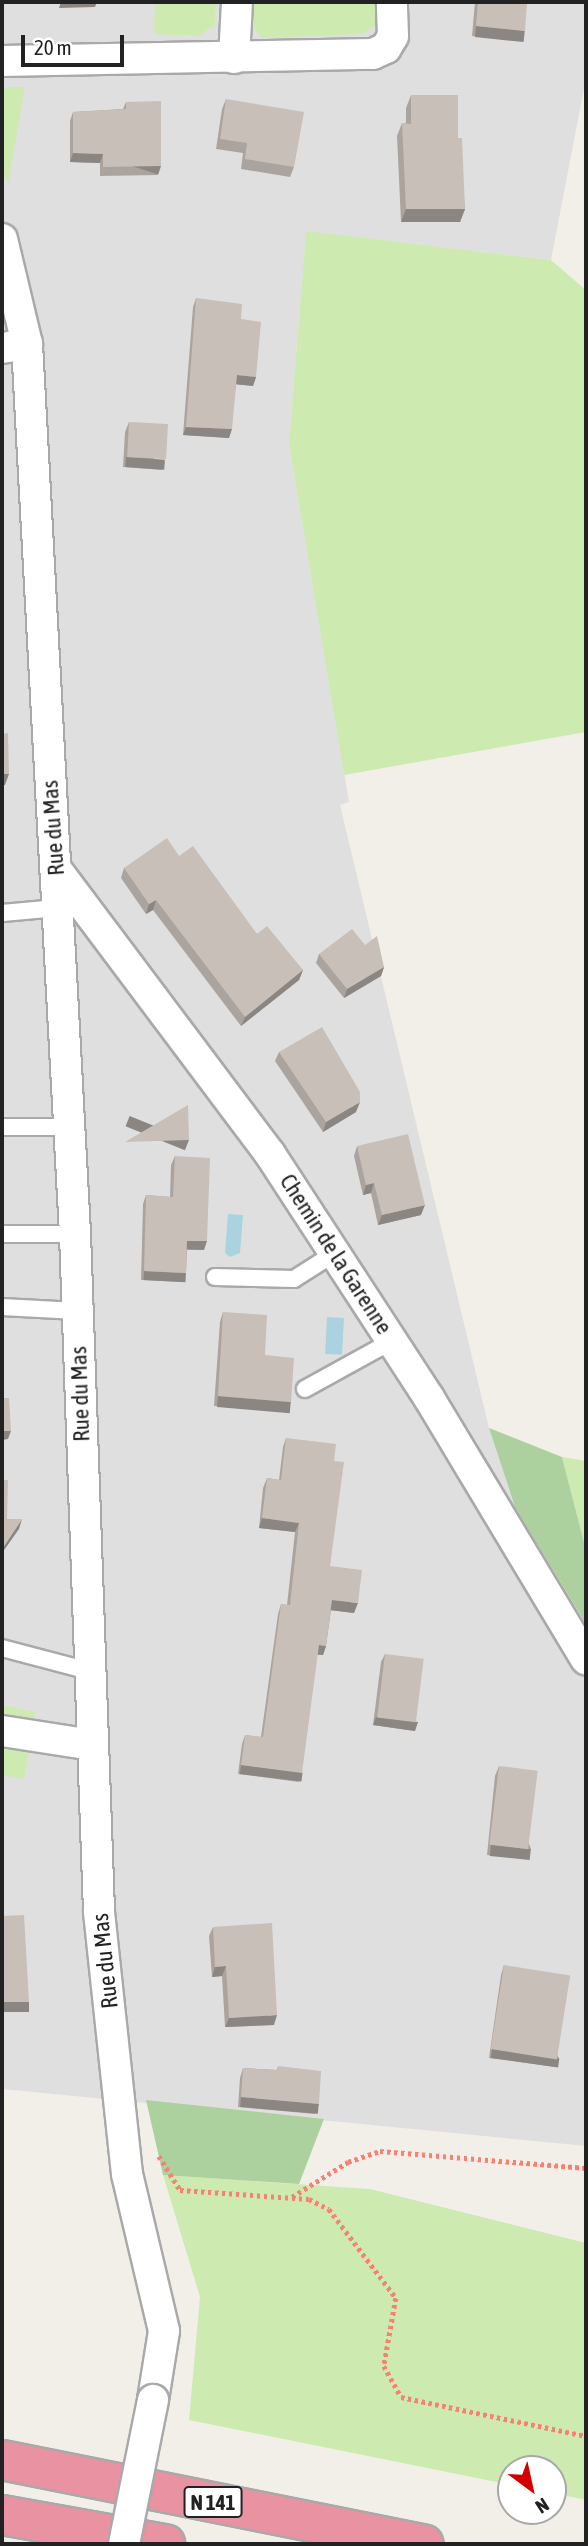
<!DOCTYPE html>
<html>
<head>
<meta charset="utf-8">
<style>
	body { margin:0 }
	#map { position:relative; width:588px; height:2546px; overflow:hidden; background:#f2efe9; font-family:"Asap Condensed",sans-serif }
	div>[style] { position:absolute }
	.residential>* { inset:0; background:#e0dfdf }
	.grass>* { inset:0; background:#cdebb0 }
	.forest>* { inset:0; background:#add19e }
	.water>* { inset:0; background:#aad3df; transform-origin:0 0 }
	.path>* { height:4.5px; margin-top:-2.25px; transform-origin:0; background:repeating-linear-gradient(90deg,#fa8072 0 3.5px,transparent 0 7px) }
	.roads { filter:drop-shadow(2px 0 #a9a9a9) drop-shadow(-2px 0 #a9a9a9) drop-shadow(0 2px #a9a9a9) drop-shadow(0 -2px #a9a9a9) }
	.lane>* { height:16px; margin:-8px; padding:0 8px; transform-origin:8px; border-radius:8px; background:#fff }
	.street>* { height:30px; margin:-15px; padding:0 15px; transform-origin:15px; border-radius:15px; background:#fff }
	.highway>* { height:38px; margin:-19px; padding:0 19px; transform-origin:19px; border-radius:19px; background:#e892a2 }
	.bridges { filter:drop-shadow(2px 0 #a9a9a9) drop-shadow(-2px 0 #a9a9a9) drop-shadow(0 2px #a9a9a9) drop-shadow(0 -2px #a9a9a9) }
	.street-bridge>* { height:30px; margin:-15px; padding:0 15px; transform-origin:15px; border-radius:15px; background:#fff }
	.wall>* { inset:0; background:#aba49e }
	.shaded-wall>* { inset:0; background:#8b8681; transform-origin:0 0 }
	.building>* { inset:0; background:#c7bfb8; transform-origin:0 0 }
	span { translate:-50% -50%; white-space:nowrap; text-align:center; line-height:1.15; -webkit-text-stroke:6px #fff; paint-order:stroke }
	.shield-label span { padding:2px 5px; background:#fff; border:2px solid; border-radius:5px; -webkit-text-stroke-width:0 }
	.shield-label { font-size:21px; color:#222; font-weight:700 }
	.street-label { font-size:23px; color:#222 }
	.frame { position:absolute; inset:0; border:4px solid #222; pointer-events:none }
	.north { position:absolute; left:497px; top:2455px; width:70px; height:70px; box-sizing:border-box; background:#fff; border:2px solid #a7a7a7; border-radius:50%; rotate:147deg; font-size:19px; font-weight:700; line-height:28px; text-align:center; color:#222 }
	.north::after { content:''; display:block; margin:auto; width:24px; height:32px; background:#d40000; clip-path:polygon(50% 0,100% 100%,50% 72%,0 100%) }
	.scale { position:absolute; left:21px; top:35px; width:103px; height:32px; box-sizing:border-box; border:4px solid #222; border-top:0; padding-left:9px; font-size:21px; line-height:24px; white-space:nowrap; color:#222; -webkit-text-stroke:5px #fff; paint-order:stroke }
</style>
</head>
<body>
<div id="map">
	<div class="residential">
		<div style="clip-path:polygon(2px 2px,586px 2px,586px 78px,551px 260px,306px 232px,289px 444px,349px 802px,340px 805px,489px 1428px,515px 1507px,586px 1624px,586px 2146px,2px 2089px)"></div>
	</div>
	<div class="grass">
		<div style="clip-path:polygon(155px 2px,216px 2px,215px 25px,198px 36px,154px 34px)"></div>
		<div style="clip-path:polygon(248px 2px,376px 2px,378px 23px,363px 34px,261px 38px,246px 15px)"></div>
		<div style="clip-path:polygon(2px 87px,25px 87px,8px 183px,2px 171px)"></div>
		<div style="clip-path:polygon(306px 231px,551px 260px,586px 290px,586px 732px,344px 775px,289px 444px)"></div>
		<div style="clip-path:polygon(562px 1457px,586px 1461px,586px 1550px)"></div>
		<div style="clip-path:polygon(2px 1705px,35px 1712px,24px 1779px,2px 1775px)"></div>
		<div style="clip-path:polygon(163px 2175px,370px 2189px,586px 2243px,586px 2500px,553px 2493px,553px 2469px,511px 2469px,511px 2485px,189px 2420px,200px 2297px)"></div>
	</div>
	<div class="forest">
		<div style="clip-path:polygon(489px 1428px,562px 1457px,586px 1550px,586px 1624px,515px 1507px)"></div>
		<div style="clip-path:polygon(146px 2100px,324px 2119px,299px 2184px,163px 2175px)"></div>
	</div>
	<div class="water">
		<div style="clip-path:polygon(228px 1214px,243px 1215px,240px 1253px,230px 1257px,225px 1253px)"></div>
		<div style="left:327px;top:1317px;width:17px;height:37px;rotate:3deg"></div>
	</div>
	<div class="path">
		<div style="left:159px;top:2156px;width:40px;rotate:58deg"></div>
		<div style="left:180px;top:2190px;width:129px;rotate:4deg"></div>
		<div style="left:309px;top:2199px;width:22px;rotate:27deg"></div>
		<div style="left:329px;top:2209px;width:111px;rotate:53deg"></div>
		<div style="left:396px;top:2298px;width:69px;rotate:100deg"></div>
		<div style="left:384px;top:2366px;width:35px;rotate:61deg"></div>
		<div style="left:401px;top:2397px;width:189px;rotate:11.9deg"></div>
		<div style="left:292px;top:2197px;width:66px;rotate:-32deg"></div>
		<div style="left:348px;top:2162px;width:34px;rotate:-19deg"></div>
		<div style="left:380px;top:2151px;width:207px;rotate:4.7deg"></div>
	</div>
	<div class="roads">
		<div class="lane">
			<div style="left:2px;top:913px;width:56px;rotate:-5.1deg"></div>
			<div style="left:2px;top:1127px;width:67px"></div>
			<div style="left:2px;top:1234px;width:73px"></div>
			<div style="left:215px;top:1277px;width:79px;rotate:1.5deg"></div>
			<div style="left:294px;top:1279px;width:49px;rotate:-32.4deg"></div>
			<div style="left:2px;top:1307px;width:75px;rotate:3.1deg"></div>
			<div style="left:305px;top:1389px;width:99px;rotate:-28.9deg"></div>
			<div style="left:2px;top:1648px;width:90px;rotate:14.8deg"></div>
		</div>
		<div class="street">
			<div style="left:234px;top:58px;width:56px;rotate:-86.9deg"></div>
			<div style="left:2px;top:61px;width:371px;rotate:-1.1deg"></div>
			<div style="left:373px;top:54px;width:14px;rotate:-25deg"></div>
			<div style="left:386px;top:48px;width:14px;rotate:-60deg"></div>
			<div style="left:393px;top:36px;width:34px;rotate:-92deg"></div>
			<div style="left:2px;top:239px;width:108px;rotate:76.6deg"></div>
			<div style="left:27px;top:344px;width:891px;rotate:86.91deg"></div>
			<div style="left:75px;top:1234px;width:678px;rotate:87.97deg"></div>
			<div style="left:99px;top:1912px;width:263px;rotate:83.9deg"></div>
			<div style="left:127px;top:2174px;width:161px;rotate:76.7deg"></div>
			<div style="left:164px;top:2331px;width:70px;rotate:99.1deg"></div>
			<div style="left:2px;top:348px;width:25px;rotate:-9deg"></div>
			<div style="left:56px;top:869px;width:356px;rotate:53.1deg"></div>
			<div style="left:270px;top:1154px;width:291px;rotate:56.9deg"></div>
			<div style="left:429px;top:1398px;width:305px;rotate:59deg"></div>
			<div style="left:2px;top:1731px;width:91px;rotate:8.8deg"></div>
		</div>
		<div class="highway">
			<div style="left:2px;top:2460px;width:430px;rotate:11.3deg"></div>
			<div style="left:2px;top:2515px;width:166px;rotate:10.1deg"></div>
		</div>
	</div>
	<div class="bridges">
		<div class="street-bridge">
			<div style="left:124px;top:2544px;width:147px;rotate:-78.6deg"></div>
		</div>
	</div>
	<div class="wall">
		<div style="clip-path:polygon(475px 2px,527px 2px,521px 41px,472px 36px)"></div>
		<div style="clip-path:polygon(411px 95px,458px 138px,465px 209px,460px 222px,401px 222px,397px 136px,402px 123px,406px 123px,406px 108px)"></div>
		<div style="clip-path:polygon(226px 99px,294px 167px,290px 177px,241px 169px,243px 153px,216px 149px,222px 109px)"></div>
		<div style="clip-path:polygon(126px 102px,158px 175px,100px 176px,100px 163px,70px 162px,70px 121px,73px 112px,123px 109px)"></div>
		<div style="clip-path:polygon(196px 298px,241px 319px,256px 377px,253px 386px,236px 384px,229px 438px,183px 435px,193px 307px)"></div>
		<div style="clip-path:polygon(129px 422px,162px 470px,123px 467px,125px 432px)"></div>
		<div style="clip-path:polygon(179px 856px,257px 934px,303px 970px,299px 980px,241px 1026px,153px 910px,146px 914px,121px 878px,124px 868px)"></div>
		<div style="clip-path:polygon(365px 945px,384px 967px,381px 976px,344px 998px,316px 963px,319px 954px)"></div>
		<div style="clip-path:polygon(279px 1052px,356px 1112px,323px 1132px,275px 1061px)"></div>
		<div style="clip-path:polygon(357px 1146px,421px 1215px,378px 1225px,371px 1193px,363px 1195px,354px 1156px)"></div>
		<div style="clip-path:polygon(175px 1156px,204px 1250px,187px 1250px,186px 1273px,183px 1282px,141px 1280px,143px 1204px,146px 1195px,170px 1197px,171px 1165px)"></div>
		<div style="clip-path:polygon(223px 1312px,265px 1355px,291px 1402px,287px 1412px,214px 1406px,220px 1322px)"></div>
		<div style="clip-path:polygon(286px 1438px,334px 1461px,330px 1566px,354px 1613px,331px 1610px,326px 1646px,323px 1655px,317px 1655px,299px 1782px,238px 1774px,242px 1744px,245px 1735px,261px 1737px,278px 1614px,281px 1604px,287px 1605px,295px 1532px,259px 1528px,263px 1488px,267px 1478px,279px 1480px,283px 1447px)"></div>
		<div style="clip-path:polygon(385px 1654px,415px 1731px,373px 1725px,381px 1662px)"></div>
		<div style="clip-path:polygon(499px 1766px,531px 1849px,528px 1859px,487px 1855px,495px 1776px)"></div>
		<div style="clip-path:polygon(213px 1927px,274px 2025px,225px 2027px,222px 1976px,212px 1977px,209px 1936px)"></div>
		<div style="clip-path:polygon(504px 1965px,559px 2058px,556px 2067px,489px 2058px,501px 1975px)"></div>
		<div style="clip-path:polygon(278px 2066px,319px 2104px,315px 2114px,238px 2107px,240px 2078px,243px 2068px,277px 2070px)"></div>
	</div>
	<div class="shaded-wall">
		<div style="clip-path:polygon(61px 2px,97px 2px,95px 7px,59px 8px)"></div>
		<div style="left:476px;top:26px;width:49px;height:11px;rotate:6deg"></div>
		<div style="clip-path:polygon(73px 153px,103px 154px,100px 163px,70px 162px)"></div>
		<div style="left:161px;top:166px;width:9px;height:58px;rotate:108deg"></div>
		<div style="clip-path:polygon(406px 209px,465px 209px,460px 222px,401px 222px)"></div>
		<div style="clip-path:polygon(237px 375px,256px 377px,253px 386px,233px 384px)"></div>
		<div style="clip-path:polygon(186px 427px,232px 429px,229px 438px,183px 435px)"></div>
		<div style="left:126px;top:457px;width:39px;height:10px;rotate:4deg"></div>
		<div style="clip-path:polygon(2px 774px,9px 774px,5px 785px,2px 785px)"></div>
		<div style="clip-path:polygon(156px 900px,153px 910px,146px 914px,149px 904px)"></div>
		<div style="clip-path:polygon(384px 967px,381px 976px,344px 998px,347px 989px)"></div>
		<div style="clip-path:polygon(303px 970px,299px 980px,241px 1026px,245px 1017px)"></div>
		<div style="clip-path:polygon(360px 1102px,356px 1112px,323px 1132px,326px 1122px)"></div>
		<div style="left:189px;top:1140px;width:11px;height:64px;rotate:112deg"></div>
		<div style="clip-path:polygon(374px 1183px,371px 1193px,363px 1195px,366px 1185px)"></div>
		<div style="clip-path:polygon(425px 1205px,421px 1215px,378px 1225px,382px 1215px)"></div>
		<div style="clip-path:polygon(187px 1241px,207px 1241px,204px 1250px,184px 1249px)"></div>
		<div style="left:144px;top:1271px;width:42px;height:9px;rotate:3deg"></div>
		<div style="left:218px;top:1396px;width:73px;height:11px;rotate:5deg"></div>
		<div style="clip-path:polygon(2px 1431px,11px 1431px,8px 1439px,2px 1440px)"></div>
		<div style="clip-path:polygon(262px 1518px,299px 1523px,295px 1532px,259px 1528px)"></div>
		<div style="clip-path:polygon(22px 1519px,19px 1529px,2px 1553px,2px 1549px)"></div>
		<div style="clip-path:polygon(332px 1600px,358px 1603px,354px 1613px,329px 1610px)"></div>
		<div style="clip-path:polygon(319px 1645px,326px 1646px,323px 1655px,315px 1654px)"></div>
		<div style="clip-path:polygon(376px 1717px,418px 1722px,415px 1731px,373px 1725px)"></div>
		<div style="left:241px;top:1765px;width:62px;height:9px;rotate:7deg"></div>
		<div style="left:491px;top:1845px;width:40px;height:11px;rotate:6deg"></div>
		<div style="clip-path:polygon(226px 1966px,222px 1976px,212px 1977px,215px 1967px)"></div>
		<div style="left:2px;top:2002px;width:27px;height:10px"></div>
		<div style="clip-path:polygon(277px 2015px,274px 2025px,225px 2027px,229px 2018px)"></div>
		<div style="left:492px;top:2049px;width:68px;height:9px;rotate:8deg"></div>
		<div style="left:241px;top:2097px;width:78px;height:10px;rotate:5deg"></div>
	</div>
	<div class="building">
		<div style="clip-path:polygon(478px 2px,527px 2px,525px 31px,476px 26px)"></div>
		<div style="clip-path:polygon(411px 95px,458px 95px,458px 138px,462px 138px,465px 209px,406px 209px,402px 123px,411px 124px)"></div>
		<div style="clip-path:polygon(226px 99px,304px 112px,294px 167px,245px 159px,247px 143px,220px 139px)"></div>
		<div style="clip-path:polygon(161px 101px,161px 166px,103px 167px,103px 154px,73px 153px,73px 112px,126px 109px,126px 102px)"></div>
		<div style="clip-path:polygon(196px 298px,242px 304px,241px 319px,261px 322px,256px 377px,237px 375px,232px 429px,186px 427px)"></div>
		<div style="left:129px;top:422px;width:39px;height:35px;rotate:3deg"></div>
		<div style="clip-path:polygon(8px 733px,9px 774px,2px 774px,2px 734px)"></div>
		<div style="clip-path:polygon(167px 838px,179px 856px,193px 846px,257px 934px,267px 926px,303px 970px,245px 1017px,156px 900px,149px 904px,124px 868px)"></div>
		<div style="clip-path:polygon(352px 929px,365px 945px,377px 936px,384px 967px,347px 989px,319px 954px)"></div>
		<div style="clip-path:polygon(322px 1027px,360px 1092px,360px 1102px,326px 1122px,279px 1052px)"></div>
		<div style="clip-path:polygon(188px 1105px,189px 1140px,125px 1142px)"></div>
		<div style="clip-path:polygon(408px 1134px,425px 1205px,382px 1215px,374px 1183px,366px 1185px,357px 1146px)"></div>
		<div style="clip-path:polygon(175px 1156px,210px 1158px,207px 1241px,187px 1241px,186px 1273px,144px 1271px,146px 1195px,173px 1197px)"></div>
		<div style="clip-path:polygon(223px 1312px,267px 1315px,265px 1355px,294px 1358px,291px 1402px,218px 1396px)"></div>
		<div style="clip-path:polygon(2px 1398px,9px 1398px,11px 1431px,2px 1431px)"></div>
		<div style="clip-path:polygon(286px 1438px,336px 1444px,334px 1461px,344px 1462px,330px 1566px,362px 1570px,358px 1603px,332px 1600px,326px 1646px,319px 1645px,302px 1773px,241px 1765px,245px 1735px,263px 1737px,281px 1604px,290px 1605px,299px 1523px,262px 1518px,267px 1478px,281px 1480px)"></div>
		<div style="clip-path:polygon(2px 1480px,8px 1480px,7px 1519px,22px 1519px,2px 1549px)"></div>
		<div style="left:385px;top:1654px;width:39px;height:64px;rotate:7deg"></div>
		<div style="left:499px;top:1766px;width:39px;height:79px;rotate:7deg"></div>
		<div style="clip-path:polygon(24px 1915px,29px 2002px,2px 2002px,2px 1916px)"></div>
		<div style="clip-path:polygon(272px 1923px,277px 2015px,229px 2018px,226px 1966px,215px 1967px,213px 1927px)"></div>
		<div style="left:504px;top:1965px;width:67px;height:85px;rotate:9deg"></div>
		<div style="clip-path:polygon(278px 2066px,321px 2071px,319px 2104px,241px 2097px,243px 2068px,278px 2070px)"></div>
	</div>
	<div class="shield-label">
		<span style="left:213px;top:2502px">N 141</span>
	</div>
	<div class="street-label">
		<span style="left:53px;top:828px;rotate:-94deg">Rue du Mas</span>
		<span style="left:336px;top:1254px;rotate:57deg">Chemin de la Garenne</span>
		<span style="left:80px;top:1394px;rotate:-92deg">Rue du Mas</span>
		<span style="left:105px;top:1961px;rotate:-96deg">Rue du Mas</span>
	</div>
	<div class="frame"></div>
	<div class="north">N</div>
	<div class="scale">20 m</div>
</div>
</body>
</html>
